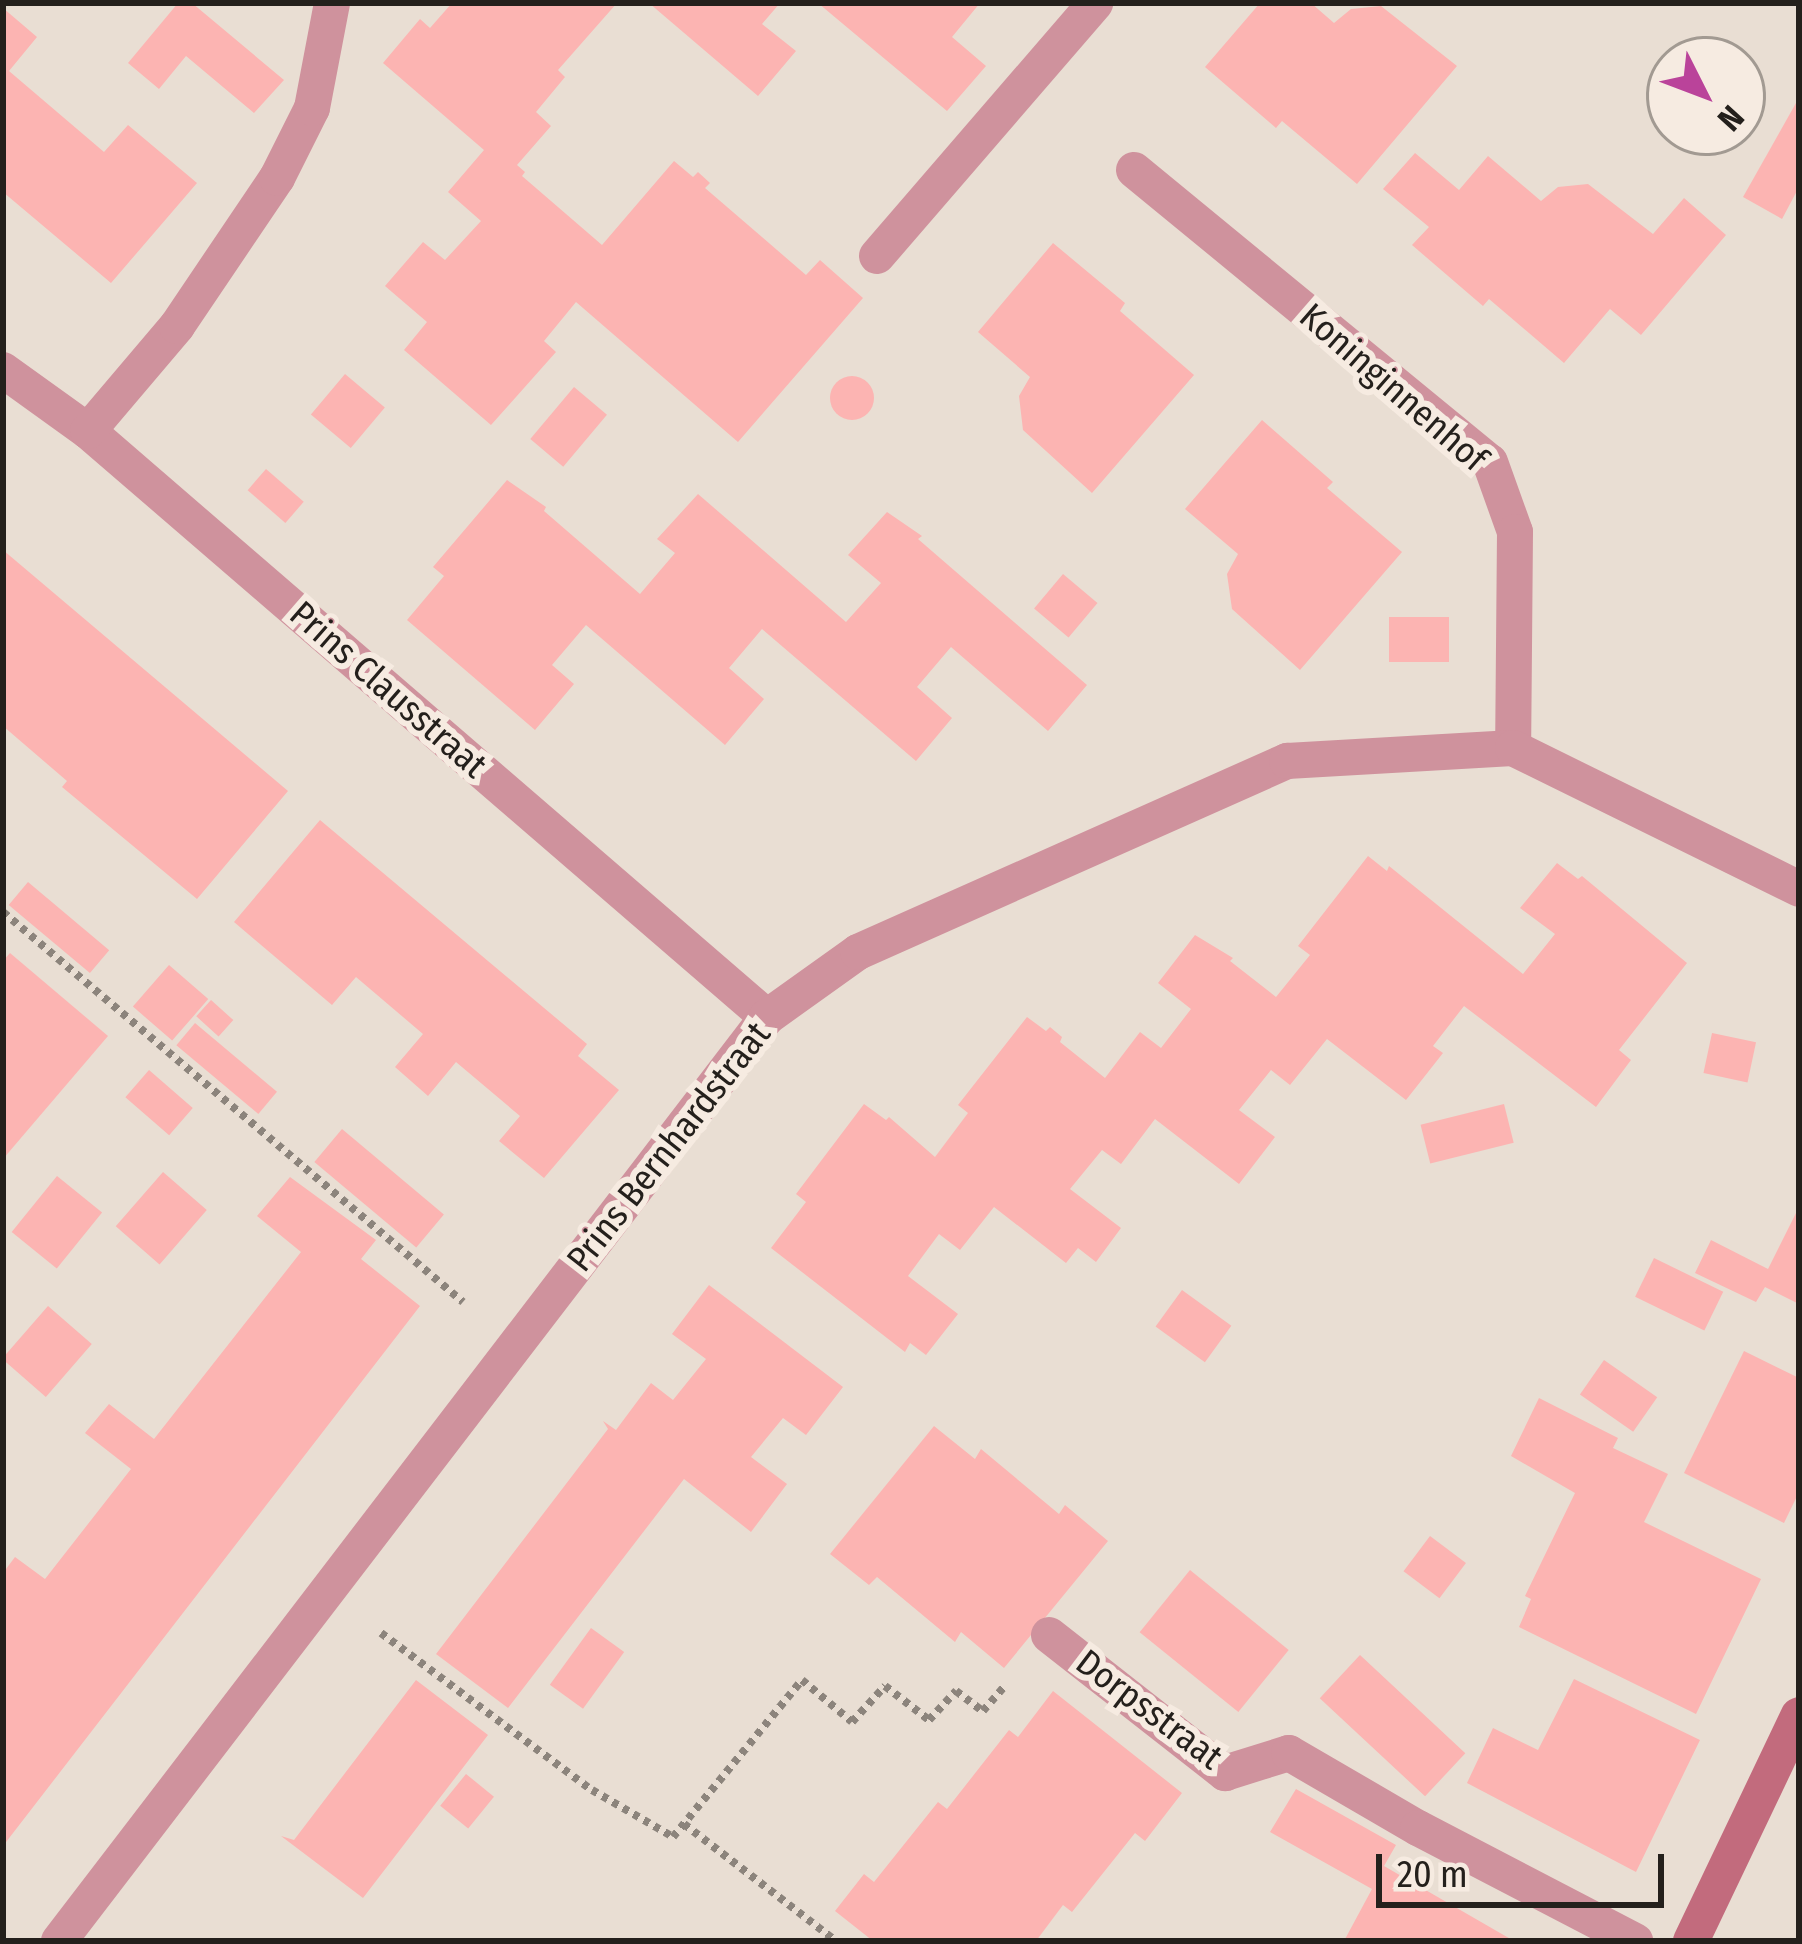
<!DOCTYPE html>
<html>
<head>
<meta charset="utf-8">
<style>
	body { margin:0 }
	#map { position:relative; width:1802px; height:1944px; overflow:hidden; background:#e9ded3; font-family:"Fira Sans Condensed",sans-serif }
	div>[style] { position:absolute }
	.building>* { inset:0; background:#fcb4b2; transform-origin:0 0 }
	.round { border-radius:50% }
	.path>* { height:8px; margin-top:-4px; transform-origin:0; background:repeating-linear-gradient(90deg,#8c847c 0 6px,transparent 0 12px) }
	.lane>* { height:36px; margin:-18px; padding:0 18px; transform-origin:18px; border-radius:18px; background:#cf929d }
	.street>* { height:36px; margin:-18px; padding:0 18px; transform-origin:18px; border-radius:18px; background:#cf929d }
	.secondary>* { height:36px; margin:-18px; padding:0 18px; transform-origin:18px; border-radius:18px; background:#c26b7d }
	span { translate:-50% -50%; white-space:nowrap; text-align:center; line-height:1.15; -webkit-text-stroke:12px #f6ebe1; paint-order:stroke }
	.street-label { font-size:36px; color:#24201c }
	.frame { position:absolute; inset:0; border:6px solid #24201c; pointer-events:none }
	.north { position:absolute; left:1646px; top:36px; width:120px; height:120px; box-sizing:border-box; background:#f6ebe1; border:3px solid #a29a92; border-radius:50%; rotate:132deg; font-size:33px; font-weight:700; line-height:48px; text-align:center; color:#24201c }
	.north::after { content:''; display:block; margin:auto; width:42px; height:54px; background:#ba439a; clip-path:polygon(50% 0,100% 100%,50% 72%,0 100%) }
	.scale { position:absolute; left:1376px; top:1854px; width:288px; height:54px; box-sizing:border-box; border:6px solid #24201c; border-top:0; padding-left:15px; font-size:36px; line-height:42px; white-space:nowrap; color:#24201c; -webkit-text-stroke:9px #f6ebe1; paint-order:stroke }
</style>
</head>
<body>
<div id="map">
	<div class="building">
		<div style="clip-path:polygon(178px 3px,192px 3px,284px 80px,254px 113px,186px 56px,159px 89px,128px 63px)"></div>
		<div style="clip-path:polygon(452px 3px,617px 3px,558px 70px,565px 77px,536px 112px,551px 126px,517px 165px,525px 172px,522px 176px,602px 245px,674px 161px,693px 177px,698px 172px,710px 183px,705px 188px,806px 275px,820px 260px,863px 298px,738px 442px,576px 302px,544px 341px,556px 352px,491px 425px,404px 350px,427px 322px,385px 286px,423px 242px,445px 260px,481px 221px,448px 192px,484px 150px,383px 63px,420px 19px,430px 28px)"></div>
		<div style="clip-path:polygon(649px 3px,780px 3px,762px 24px,796px 51px,758px 96px)"></div>
		<div style="clip-path:polygon(818px 3px,980px 3px,952px 37px,986px 66px,947px 111px)"></div>
		<div style="clip-path:polygon(1260px 3px,1311px 3px,1334px 23px,1351px 9px,1381px 6px,1457px 66px,1357px 184px,1282px 121px,1276px 128px,1205px 67px)"></div>
		<div style="clip-path:polygon(3px 8px,37px 37px,9px 71px,104px 152px,128px 125px,197px 183px,111px 283px,3px 192px)"></div>
		<div style="clip-path:polygon(1796px 103px,1799px 187px,1782px 219px,1743px 197px)"></div>
		<div style="clip-path:polygon(1415px 153px,1459px 190px,1488px 156px,1541px 201px,1558px 187px,1588px 184px,1653px 234px,1684px 198px,1726px 235px,1641px 335px,1610px 309px,1564px 363px,1489px 299px,1483px 306px,1412px 245px,1429px 227px,1383px 189px)"></div>
		<div style="clip-path:polygon(1053px 243px,1125px 303px,1120px 311px,1194px 375px,1092px 493px,1023px 430px,1019px 396px,1030px 377px,978px 332px)"></div>
		<div style="left:345px;top:374px;width:52px;height:53px;rotate:40deg"></div>
		<div class="round" style="left:830px;top:376px;width:44px;height:44px"></div>
		<div style="left:574px;top:387px;width:43px;height:68px;rotate:40deg"></div>
		<div style="clip-path:polygon(1262px 420px,1333px 482px,1327px 488px,1402px 552px,1300px 670px,1232px 609px,1227px 574px,1238px 554px,1185px 509px)"></div>
		<div style="left:266px;top:469px;width:50px;height:28px;rotate:41deg"></div>
		<div style="clip-path:polygon(507px 480px,546px 507px,544px 511px,640px 594px,675px 553px,657px 539px,698px 494px,846px 622px,881px 583px,848px 555px,887px 512px,922px 536px,918px 539px,1087px 685px,1048px 731px,951px 647px,917px 687px,952px 718px,916px 761px,762px 629px,729px 668px,764px 699px,725px 745px,586px 625px,552px 665px,574px 684px,535px 730px,407px 620px,444px 576px,433px 567px)"></div>
		<div style="clip-path:polygon(3px 550px,288px 791px,197px 899px,62px 787px,67px 781px,3px 726px)"></div>
		<div style="left:1063px;top:574px;width:45px;height:45px;rotate:40deg"></div>
		<div style="left:1389px;top:617px;width:60px;height:45px"></div>
		<div style="clip-path:polygon(320px 820px,587px 1044px,578px 1056px,619px 1090px,544px 1178px,499px 1141px,520px 1116px,456px 1062px,428px 1096px,395px 1067px,423px 1034px,356px 977px,332px 1005px,234px 922px)"></div>
		<div style="clip-path:polygon(1368px 856px,1387px 871px,1389px 866px,1523px 974px,1555px 934px,1520px 908px,1557px 863px,1578px 879px,1582px 876px,1687px 963px,1619px 1050px,1631px 1060px,1596px 1107px,1464px 1006px,1433px 1046px,1443px 1053px,1406px 1100px,1327px 1039px,1290px 1085px,1271px 1070px,1239px 1110px,1275px 1137px,1239px 1184px,1155px 1119px,1121px 1164px,1102px 1150px,1070px 1189px,1121px 1228px,1096px 1262px,1078px 1248px,1066px 1263px,994px 1207px,960px 1250px,939px 1234px,908px 1276px,958px 1314px,926px 1355px,910px 1343px,905px 1352px,771px 1248px,806px 1202px,796px 1194px,864px 1104px,886px 1120px,889px 1117px,935px 1157px,968px 1113px,958px 1105px,1027px 1017px,1046px 1031px,1050px 1027px,1062px 1037px,1060px 1042px,1105px 1078px,1140px 1032px,1161px 1048px,1191px 1009px,1158px 983px,1195px 935px,1233px 958px,1230px 961px,1276px 997px,1310px 955px,1298px 946px)"></div>
		<div style="left:28px;top:882px;width:106px;height:30px;rotate:40deg"></div>
		<div style="clip-path:polygon(10px 953px,108px 1036px,3px 1159px,3px 961px)"></div>
		<div style="left:169px;top:965px;width:52px;height:55px;rotate:41deg"></div>
		<div style="left:211px;top:1000px;width:30px;height:22px;rotate:42deg"></div>
		<div style="left:195px;top:1023px;width:107px;height:29px;rotate:40deg"></div>
		<div style="left:1712px;top:1033px;width:45px;height:41px;rotate:12deg"></div>
		<div style="left:149px;top:1070px;width:58px;height:36px;rotate:41deg"></div>
		<div style="left:1504px;top:1104px;width:40px;height:86px;rotate:76deg"></div>
		<div style="left:342px;top:1129px;width:133px;height:43px;rotate:40deg"></div>
		<div style="left:163px;top:1172px;width:58px;height:72px;rotate:41deg"></div>
		<div style="left:57px;top:1176px;width:58px;height:72px;rotate:39deg"></div>
		<div style="clip-path:polygon(290px 1177px,376px 1240px,361px 1259px,420px 1306px,3px 1846px,3px 1573px,15px 1557px,45px 1579px,131px 1469px,85px 1433px,109px 1404px,154px 1439px,301px 1252px,257px 1216px)"></div>
		<div style="clip-path:polygon(1799px 1207px,1799px 1304px,1765px 1287px,1756px 1302px,1695px 1273px,1711px 1240px,1768px 1269px)"></div>
		<div style="left:1654px;top:1258px;width:77px;height:43px;rotate:26deg"></div>
		<div style="clip-path:polygon(709px 1285px,843px 1387px,806px 1435px,783px 1418px,751px 1457px,787px 1484px,751px 1532px,684px 1479px,508px 1708px,436px 1654px,608px 1429px,603px 1421px,616px 1430px,651px 1383px,673px 1400px,706px 1359px,672px 1334px)"></div>
		<div style="left:1182px;top:1290px;width:61px;height:45px;rotate:36deg"></div>
		<div style="left:48px;top:1306px;width:58px;height:70px;rotate:41deg"></div>
		<div style="clip-path:polygon(1744px 1351px,1799px 1378px,1799px 1492px,1784px 1523px,1684px 1473px)"></div>
		<div style="left:1604px;top:1360px;width:65px;height:42px;rotate:35deg"></div>
		<div style="clip-path:polygon(1539px 1398px,1618px 1438px,1613px 1448px,1668px 1474px,1644px 1522px,1761px 1579px,1696px 1714px,1519px 1627px,1531px 1599px,1525px 1596px,1575px 1493px,1511px 1456px)"></div>
		<div style="clip-path:polygon(934px 1426px,975px 1459px,981px 1449px,1059px 1514px,1065px 1505px,1108px 1541px,1004px 1668px,961px 1632px,955px 1642px,877px 1577px,869px 1585px,830px 1554px)"></div>
		<div style="left:1430px;top:1536px;width:45px;height:44px;rotate:37deg"></div>
		<div style="left:1190px;top:1570px;width:127px;height:80px;rotate:39deg"></div>
		<div style="left:591px;top:1628px;width:41px;height:70px;rotate:36deg"></div>
		<div style="left:1360px;top:1655px;width:144px;height:59px;rotate:43deg"></div>
		<div style="clip-path:polygon(1574px 1679px,1700px 1740px,1636px 1872px,1467px 1783px,1493px 1728px,1538px 1750px)"></div>
		<div style="clip-path:polygon(416px 1680px,488px 1735px,363px 1898px,281px 1836px,294px 1840px)"></div>
		<div style="clip-path:polygon(1053px 1691px,1182px 1793px,1145px 1841px,1135px 1833px,1072px 1912px,1063px 1905px,1036px 1941px,873px 1941px,835px 1911px,864px 1874px,874px 1882px,938px 1802px,947px 1809px,1009px 1730px,1018px 1737px)"></div>
		<div style="left:466px;top:1774px;width:36px;height:41px;rotate:39deg"></div>
		<div style="clip-path:polygon(1296px 1789px,1396px 1845px,1384px 1866px,1514px 1941px,1344px 1941px,1372px 1889px,1270px 1832px)"></div>
	</div>
	<div class="path">
		<div style="left:3px;top:912px;width:603px;rotate:40.29deg"></div>
		<div style="left:381px;top:1633px;width:263px;rotate:36.7deg"></div>
		<div style="left:592px;top:1790px;width:94px;rotate:30.1deg"></div>
		<div style="left:673px;top:1837px;width:203px;rotate:-50.6deg"></div>
		<div style="left:802px;top:1680px;width:65px;rotate:40deg"></div>
		<div style="left:852px;top:1722px;width:49px;rotate:-47.5deg"></div>
		<div style="left:885px;top:1686px;width:56px;rotate:37.7deg"></div>
		<div style="left:929px;top:1720px;width:40px;rotate:-47deg"></div>
		<div style="left:956px;top:1691px;width:34px;rotate:37deg"></div>
		<div style="left:983px;top:1711px;width:32px;rotate:-49deg"></div>
		<div style="left:684px;top:1824px;width:192px;rotate:37.6deg"></div>
	</div>
	<div class="lane">
		<div style="left:1049px;top:1635px;width:224px;rotate:38.1deg"></div>
		<div style="left:1225px;top:1773px;width:67px;rotate:-17.4deg"></div>
		<div style="left:1289px;top:1753px;width:149px;rotate:30.2deg"></div>
		<div style="left:1418px;top:1828px;width:245px;rotate:27.5deg"></div>
	</div>
	<div class="street">
		<div style="left:1134px;top:170px;width:460px;rotate:39.4deg"></div>
		<div style="left:1490px;top:462px;width:74px;rotate:70.3deg"></div>
		<div style="left:1515px;top:532px;width:216px;rotate:90.5deg"></div>
		<div style="left:877px;top:256px;width:334px;rotate:-49.2deg"></div>
		<div style="left:3px;top:370px;width:105px;rotate:35.7deg"></div>
		<div style="left:88px;top:431px;width:897px;rotate:40.8deg"></div>
		<div style="left:88px;top:431px;width:138px;rotate:-49.7deg"></div>
		<div style="left:177px;top:326px;width:179px;rotate:-56deg"></div>
		<div style="left:277px;top:178px;width:78px;rotate:-63.4deg"></div>
		<div style="left:312px;top:108px;width:107px;rotate:-79.2deg"></div>
		<div style="left:59px;top:1941px;width:1164px;rotate:-52.54deg"></div>
		<div style="left:767px;top:1017px;width:112px;rotate:-35.5deg"></div>
		<div style="left:858px;top:952px;width:470px;rotate:-24deg"></div>
		<div style="left:1287px;top:761px;width:226px;rotate:-3.3deg"></div>
		<div style="left:1513px;top:748px;width:319px;rotate:26.2deg"></div>
	</div>
	<div class="secondary">
		<div style="left:1691px;top:1941px;width:250px;rotate:-64.5deg"></div>
	</div>
	<div class="street-label">
		<span style="left:1393px;top:388px;rotate:41deg">Koninginnenhof</span>
		<span style="left:388px;top:690px;rotate:41deg">Prins Clausstraat</span>
		<span style="left:669px;top:1147px;rotate:-52deg">Prins Bernhardstraat</span>
		<span style="left:1149px;top:1710px;rotate:37deg">Dorpsstraat</span>
	</div>
	<div class="frame"></div>
	<div class="north">N</div>
	<div class="scale">20 m</div>
</div>
</body>
</html>
